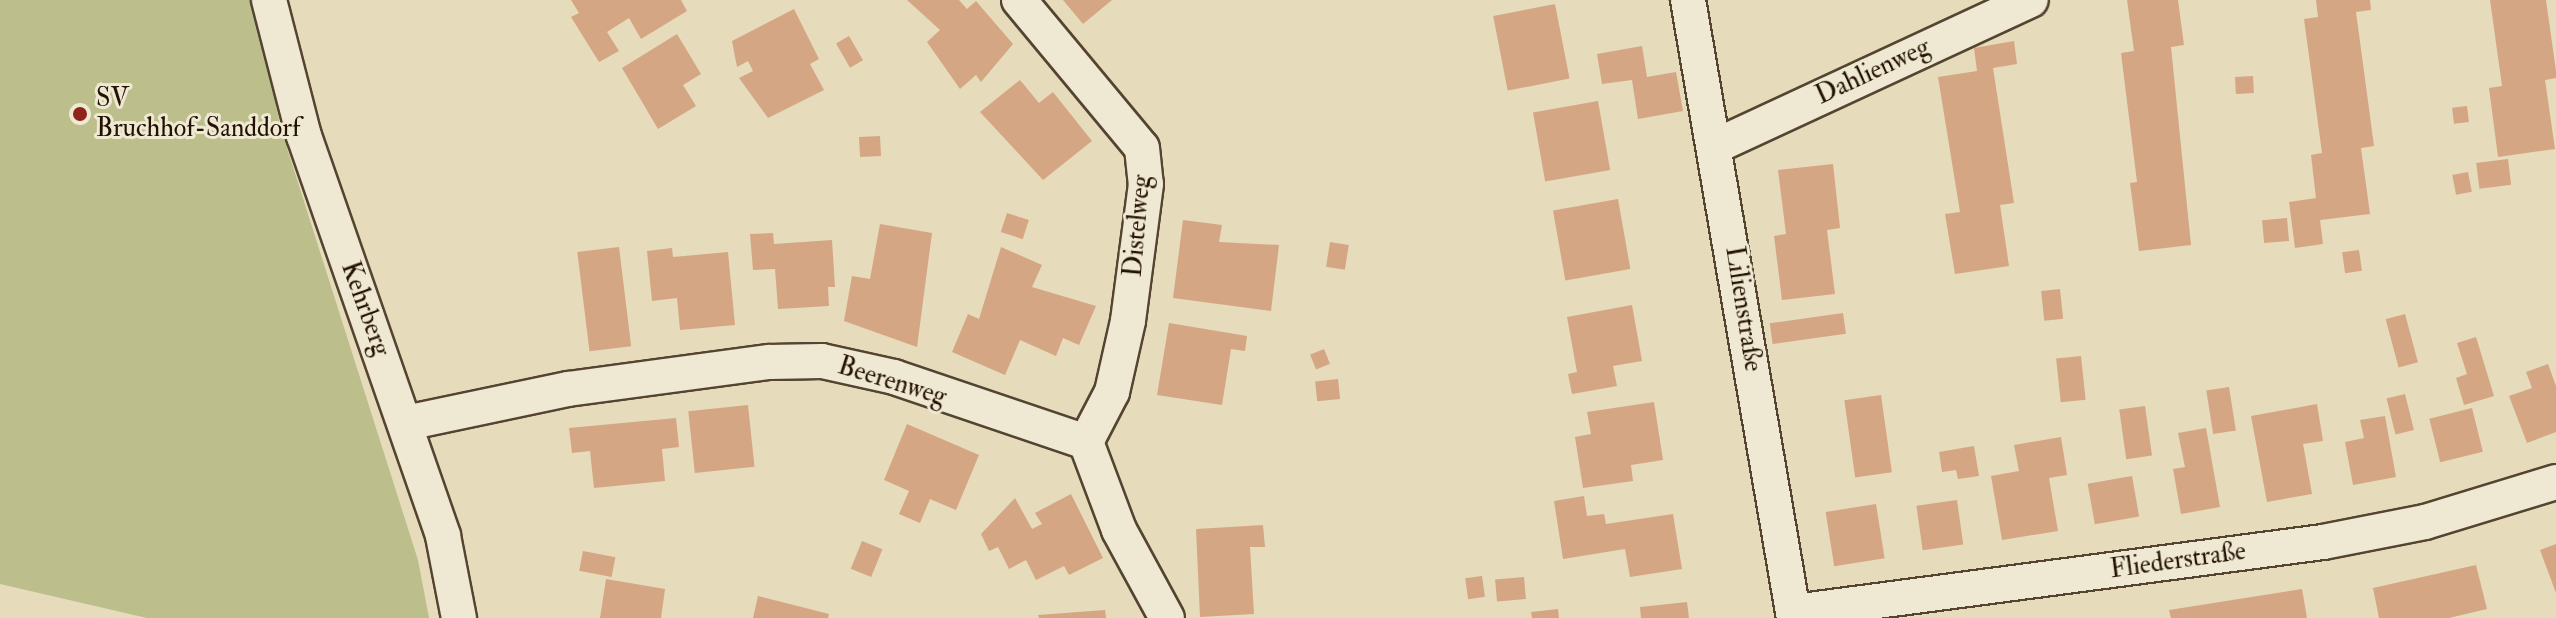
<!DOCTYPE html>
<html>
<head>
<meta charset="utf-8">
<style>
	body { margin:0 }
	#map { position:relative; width:2556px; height:618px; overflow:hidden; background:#e6dbbb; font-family:"IM FELL Double Pica",serif }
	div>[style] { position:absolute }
	.green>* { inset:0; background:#bcbe8c }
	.building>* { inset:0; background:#d5a683; transform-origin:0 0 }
	.roads { filter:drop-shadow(2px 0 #544430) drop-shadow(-2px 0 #544430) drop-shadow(0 2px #544430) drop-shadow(0 -2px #544430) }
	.minor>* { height:34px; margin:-17px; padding:0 17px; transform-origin:17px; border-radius:17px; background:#efe8d3 }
	.dots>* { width:22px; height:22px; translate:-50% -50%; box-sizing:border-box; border:4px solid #efe8d3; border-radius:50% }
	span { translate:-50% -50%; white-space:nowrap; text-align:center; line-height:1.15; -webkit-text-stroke:6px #efe8d3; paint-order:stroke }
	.street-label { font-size:26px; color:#231202 }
	.poi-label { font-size:26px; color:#231202 }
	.left { translate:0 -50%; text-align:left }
</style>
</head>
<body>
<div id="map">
	<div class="green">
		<div style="clip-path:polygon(0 0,256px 0,280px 126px,418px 560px,429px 618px,147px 618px,0 584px)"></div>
	</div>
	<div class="building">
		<div style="clip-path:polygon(571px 0,681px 0,687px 11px,641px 39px,629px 18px,607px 32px,619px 51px,599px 62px,571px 17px,579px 13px)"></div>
		<div style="clip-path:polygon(907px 0,959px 0,967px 9px,976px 1px,1013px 44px,981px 82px,976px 75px,960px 89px,927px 42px,940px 30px)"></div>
		<div style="clip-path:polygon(1063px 0,1112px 0,1083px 24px)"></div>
		<div style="clip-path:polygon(2127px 0,2178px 0,2184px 45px,2171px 47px,2191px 245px,2139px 251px,2130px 183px,2137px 182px,2121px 53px,2134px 51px)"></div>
		<div style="clip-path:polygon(2316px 0,2370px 0,2371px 10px,2356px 12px,2374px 146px,2361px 148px,2370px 214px,2320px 220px,2323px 244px,2295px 248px,2289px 202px,2316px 198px,2311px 155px,2322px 153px,2304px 19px,2318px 17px)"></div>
		<div style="clip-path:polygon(2490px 0,2546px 0,2556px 71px,2556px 78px,2545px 80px,2555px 149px,2498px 157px,2489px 88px,2502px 86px)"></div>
		<div style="left:1555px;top:4px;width:76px;height:63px;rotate:79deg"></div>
		<div style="clip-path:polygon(794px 9px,819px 59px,810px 64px,824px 90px,768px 118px,739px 78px,753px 71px,748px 61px,737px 67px,732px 41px)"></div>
		<div style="clip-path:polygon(677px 34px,701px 74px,683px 85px,696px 106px,658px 129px,622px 68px)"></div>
		<div style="left:849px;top:36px;width:28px;height:15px;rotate:60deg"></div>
		<div style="clip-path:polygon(2014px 41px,2017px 64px,1993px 68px,2014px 203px,2000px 205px,2009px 266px,1955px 274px,1945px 214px,1960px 212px,1938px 77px,1977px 71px,1974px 48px)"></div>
		<div style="clip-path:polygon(1642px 46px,1647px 77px,1676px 72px,1683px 111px,1638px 119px,1632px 80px,1602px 84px,1597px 54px)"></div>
		<div style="left:2253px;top:76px;width:17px;height:18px;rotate:87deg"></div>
		<div style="clip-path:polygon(1020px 80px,1039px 103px,1053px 92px,1092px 141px,1043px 180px,980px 112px)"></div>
		<div style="left:1598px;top:101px;width:70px;height:66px;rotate:80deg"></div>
		<div style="left:2467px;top:106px;width:16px;height:15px;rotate:83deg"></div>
		<div style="left:880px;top:136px;width:20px;height:21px;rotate:87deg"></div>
		<div style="left:2508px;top:159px;width:26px;height:32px;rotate:83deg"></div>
		<div style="clip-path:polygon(1833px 164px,1840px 228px,1827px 230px,1835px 294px,1782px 300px,1774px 236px,1786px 234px,1778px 170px)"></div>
		<div style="left:2468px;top:172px;width:20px;height:16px;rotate:79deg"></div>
		<div style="left:1618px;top:199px;width:71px;height:66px;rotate:80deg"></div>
		<div style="left:1007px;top:213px;width:23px;height:20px;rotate:18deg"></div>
		<div style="left:2287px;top:218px;width:23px;height:25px;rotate:85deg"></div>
		<div style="clip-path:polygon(1183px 220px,1222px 225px,1219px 242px,1279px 245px,1271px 311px,1173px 298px)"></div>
		<div style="clip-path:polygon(880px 224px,932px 233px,917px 347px,844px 321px,852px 276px,870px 279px)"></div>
		<div style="clip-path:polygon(773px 233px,774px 244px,832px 240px,835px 287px,828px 287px,829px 306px,778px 309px,775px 269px,753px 270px,750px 234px)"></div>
		<div style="left:1330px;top:242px;width:19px;height:25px;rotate:9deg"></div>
		<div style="left:619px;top:247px;width:100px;height:42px;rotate:83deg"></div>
		<div style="clip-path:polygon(1001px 247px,1042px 265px,1032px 287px,1096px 306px,1079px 345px,1063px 338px,1056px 356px,1020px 340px,1005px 375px,952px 352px,968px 314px,979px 319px)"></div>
		<div style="clip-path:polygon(672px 248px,673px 257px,728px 252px,735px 325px,680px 330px,677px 298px,652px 301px,647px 251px)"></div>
		<div style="left:2359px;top:250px;width:21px;height:17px;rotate:82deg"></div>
		<div style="left:2060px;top:289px;width:30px;height:19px;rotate:84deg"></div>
		<div style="clip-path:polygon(1632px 305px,1642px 361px,1613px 366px,1617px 386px,1572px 394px,1568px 374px,1577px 372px,1567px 317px)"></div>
		<div style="left:1843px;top:313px;width:21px;height:74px;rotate:82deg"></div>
		<div style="left:2405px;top:314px;width:50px;height:20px;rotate:75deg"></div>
		<div style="clip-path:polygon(1169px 323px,1247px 336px,1245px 351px,1231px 349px,1222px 405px,1157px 395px)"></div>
		<div style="clip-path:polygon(2476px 337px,2494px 396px,2464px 405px,2456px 378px,2467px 374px,2457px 343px)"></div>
		<div style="left:1324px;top:349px;width:16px;height:15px;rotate:68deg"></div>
		<div style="left:2081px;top:356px;width:44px;height:25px;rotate:84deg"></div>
		<div style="clip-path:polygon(2548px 364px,2556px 386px,2556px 432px,2527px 443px,2509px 396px,2532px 388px,2526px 372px)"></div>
		<div style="left:1338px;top:379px;width:20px;height:23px;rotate:84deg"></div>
		<div style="left:2229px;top:387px;width:44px;height:23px;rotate:81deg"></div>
		<div style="left:2405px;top:394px;width:37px;height:19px;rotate:76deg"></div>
		<div style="left:1881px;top:395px;width:78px;height:37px;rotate:82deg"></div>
		<div style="clip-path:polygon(1654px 402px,1663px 460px,1631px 465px,1633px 481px,1583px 488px,1575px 437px,1591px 434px,1587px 412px)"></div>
		<div style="clip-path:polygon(2317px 404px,2323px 441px,2303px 444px,2312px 494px,2267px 502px,2251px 416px)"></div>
		<div style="left:748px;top:405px;width:62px;height:60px;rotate:84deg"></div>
		<div style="left:2145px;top:406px;width:50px;height:26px;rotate:82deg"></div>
		<div style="left:2472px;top:408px;width:45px;height:44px;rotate:76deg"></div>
		<div style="clip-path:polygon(2385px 416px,2396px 477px,2353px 485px,2345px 442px,2364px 438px,2360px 420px)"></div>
		<div style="clip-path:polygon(676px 418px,679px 447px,662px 449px,665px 481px,594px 488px,590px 451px,572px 453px,569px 428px)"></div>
		<div style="clip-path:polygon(907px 424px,979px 455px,956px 510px,930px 499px,920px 523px,899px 514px,909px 491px,884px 480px)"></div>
		<div style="clip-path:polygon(2206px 428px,2220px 507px,2181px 514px,2173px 469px,2185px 467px,2178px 433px)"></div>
		<div style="clip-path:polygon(2061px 437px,2067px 475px,2049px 478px,2058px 531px,2002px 540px,1991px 476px,2019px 471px,2014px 445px)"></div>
		<div style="clip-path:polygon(1974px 446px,1979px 476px,1958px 479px,1956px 470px,1942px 472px,1939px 452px)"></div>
		<div style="left:2132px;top:476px;width:41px;height:45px;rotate:80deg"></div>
		<div style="clip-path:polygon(1071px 494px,1103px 558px,1069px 575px,1064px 566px,1036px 580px,1026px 560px,1009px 569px,998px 547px,989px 551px,981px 534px,1015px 498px,1032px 529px,1042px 524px,1035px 513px)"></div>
		<div style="clip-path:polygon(1584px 496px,1587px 516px,1604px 514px,1606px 524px,1673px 514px,1682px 569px,1630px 577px,1625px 549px,1563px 559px,1554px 501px)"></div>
		<div style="left:1957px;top:500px;width:45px;height:41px;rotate:82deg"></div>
		<div style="left:1876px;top:504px;width:55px;height:51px;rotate:81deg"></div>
		<div style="clip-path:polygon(1263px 525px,1265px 547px,1250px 547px,1254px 614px,1200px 617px,1196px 529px)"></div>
		<div style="left:862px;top:541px;width:22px;height:30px;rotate:22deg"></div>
		<div style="clip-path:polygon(2556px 544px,2556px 593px,2540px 550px)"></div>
		<div style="left:583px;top:551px;width:33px;height:20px;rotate:11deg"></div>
		<div style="clip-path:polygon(2476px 565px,2487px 609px,2449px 618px,2379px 618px,2373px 588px)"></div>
		<div style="left:1482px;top:576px;width:21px;height:17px;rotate:82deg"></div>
		<div style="left:1524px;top:577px;width:22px;height:29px;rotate:85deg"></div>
		<div style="clip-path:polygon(606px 579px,665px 589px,661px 618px,600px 618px)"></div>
		<div style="clip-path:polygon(2302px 589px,2307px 618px,2171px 618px,2169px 610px)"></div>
		<div style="clip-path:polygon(758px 596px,829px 614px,828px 618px,753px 618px)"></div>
		<div style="clip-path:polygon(1687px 602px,1689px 618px,1641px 618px,1640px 607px)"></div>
		<div style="clip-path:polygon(1558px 609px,1559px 618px,1532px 618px,1531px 612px)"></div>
		<div style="clip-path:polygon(1105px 610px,1106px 618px,1039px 618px,1038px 615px)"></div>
	</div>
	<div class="roads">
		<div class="minor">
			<div style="left:269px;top:0;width:140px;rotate:75.6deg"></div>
			<div style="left:304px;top:136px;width:423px;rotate:70.8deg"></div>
			<div style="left:443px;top:536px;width:84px;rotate:79deg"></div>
			<div style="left:1019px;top:0;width:192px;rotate:50.3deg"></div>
			<div style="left:1142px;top:148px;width:36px;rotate:84deg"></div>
			<div style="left:1146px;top:184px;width:138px;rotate:97.5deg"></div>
			<div style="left:1128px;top:321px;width:73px;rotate:102.7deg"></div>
			<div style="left:1112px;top:392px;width:56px;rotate:117.5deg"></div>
			<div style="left:1688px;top:0;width:627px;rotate:80.27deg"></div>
			<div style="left:1716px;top:146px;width:347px;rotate:-24.9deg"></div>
			<div style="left:406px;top:423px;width:166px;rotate:-11.9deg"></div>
			<div style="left:568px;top:389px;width:203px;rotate:-7.7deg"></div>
			<div style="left:769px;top:362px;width:53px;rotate:-1.1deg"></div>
			<div style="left:822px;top:361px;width:74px;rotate:12.5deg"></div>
			<div style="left:894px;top:377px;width:203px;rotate:18.7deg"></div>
			<div style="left:1086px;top:442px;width:94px;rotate:69.4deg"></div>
			<div style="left:1119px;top:530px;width:100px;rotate:61.4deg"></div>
			<div style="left:1794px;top:612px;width:534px;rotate:-7.54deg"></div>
			<div style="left:2323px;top:542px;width:104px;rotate:-11.1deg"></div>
			<div style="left:2425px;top:522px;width:137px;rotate:-17deg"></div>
		</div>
	</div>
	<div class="dots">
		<div style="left:80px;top:114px;background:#8f2418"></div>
	</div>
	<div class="street-label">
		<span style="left:1873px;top:72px;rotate:-25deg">Dahlienweg</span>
		<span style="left:1138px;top:226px;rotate:-85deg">Distelweg</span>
		<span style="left:365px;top:309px;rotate:70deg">Kehrberg</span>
		<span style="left:1743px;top:309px;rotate:81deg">Lilienstraße</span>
		<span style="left:892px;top:382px;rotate:17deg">Beerenweg</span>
		<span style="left:2178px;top:561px;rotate:-8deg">Fliederstraße</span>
	</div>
	<div class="poi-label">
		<span class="left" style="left:96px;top:114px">SV<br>Bruchhof-Sanddorf</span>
	</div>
</div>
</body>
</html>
